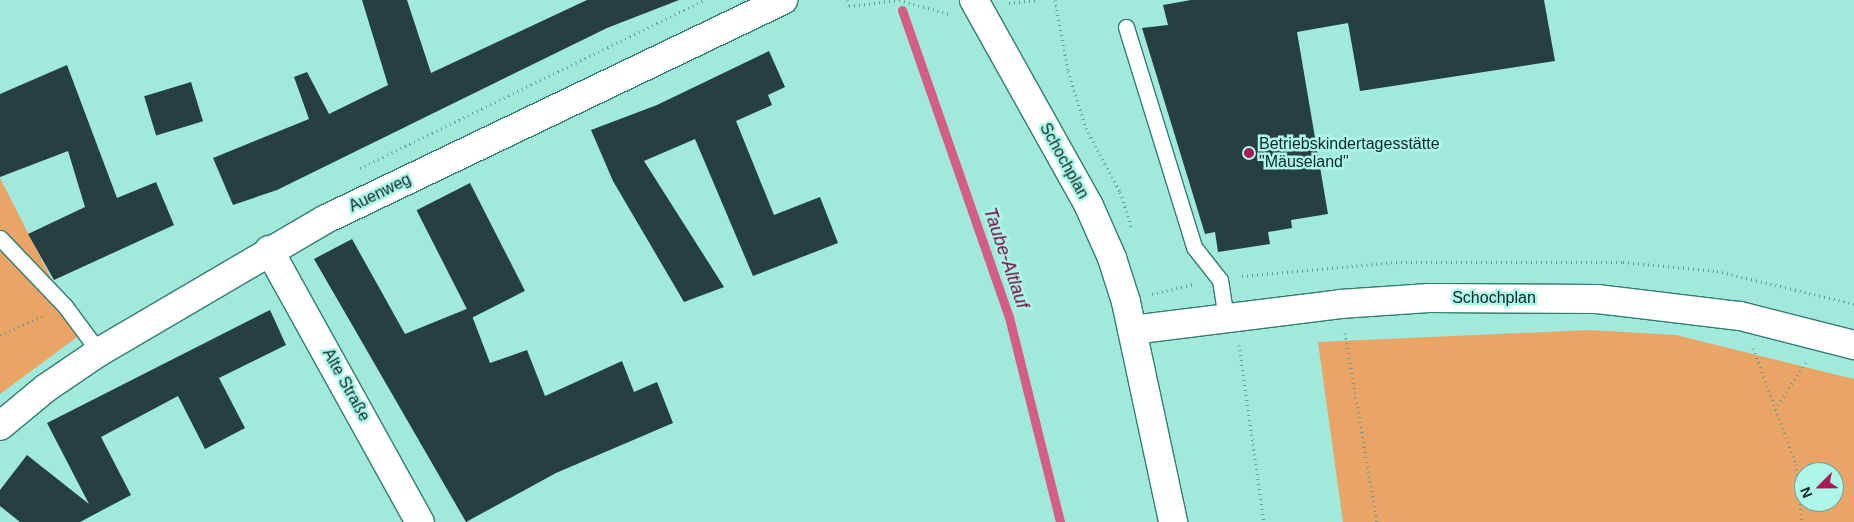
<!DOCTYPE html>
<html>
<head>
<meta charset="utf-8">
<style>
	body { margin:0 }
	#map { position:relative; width:1854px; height:522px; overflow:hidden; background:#a0e9dc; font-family:Arial,sans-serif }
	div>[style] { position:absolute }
	.green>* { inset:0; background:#eaa566 }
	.stream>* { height:9px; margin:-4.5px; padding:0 4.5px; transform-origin:4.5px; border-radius:4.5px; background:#d45d83 }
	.building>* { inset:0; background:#263f41; transform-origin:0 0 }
	.path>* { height:3px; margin-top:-1.5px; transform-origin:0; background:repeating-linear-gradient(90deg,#649c93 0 1px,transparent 0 5px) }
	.roads { filter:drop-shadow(1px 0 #347c72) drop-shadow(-1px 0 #347c72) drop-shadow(0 1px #347c72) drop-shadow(0 -1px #347c72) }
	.service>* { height:15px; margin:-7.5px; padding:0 7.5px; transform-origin:7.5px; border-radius:7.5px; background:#fff }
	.minor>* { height:28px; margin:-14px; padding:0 14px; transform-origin:14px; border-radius:14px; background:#fff }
	.secondary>* { height:28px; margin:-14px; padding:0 14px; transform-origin:14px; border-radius:14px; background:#fff }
	.dots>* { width:14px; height:14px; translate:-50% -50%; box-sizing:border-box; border:2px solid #adf6e9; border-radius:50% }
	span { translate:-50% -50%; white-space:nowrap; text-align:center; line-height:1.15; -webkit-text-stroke:5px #adf6e9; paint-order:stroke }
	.poi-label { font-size:16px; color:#082722 }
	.left { translate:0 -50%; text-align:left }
	.street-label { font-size:16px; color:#082722 }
	.water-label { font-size:18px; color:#780339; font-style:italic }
	.north { position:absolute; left:1794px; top:462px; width:50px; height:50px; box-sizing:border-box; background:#adf6e9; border:1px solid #6ba399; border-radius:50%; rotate:247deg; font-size:14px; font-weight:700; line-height:20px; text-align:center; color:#082722 }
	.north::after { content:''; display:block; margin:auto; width:18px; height:22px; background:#a81855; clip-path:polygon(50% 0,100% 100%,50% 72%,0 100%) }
</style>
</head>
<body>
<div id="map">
	<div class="green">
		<div style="clip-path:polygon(0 178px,80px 335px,0 394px)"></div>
		<div style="clip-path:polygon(evenodd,1589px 330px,1676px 335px,1854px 379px,1854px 522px,1343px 522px,1318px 342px,1589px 330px,1804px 472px,1834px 472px,1834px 502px,1804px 502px,1804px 472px)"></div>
	</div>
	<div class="stream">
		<div style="left:902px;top:10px;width:325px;rotate:70.8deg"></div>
		<div style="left:1009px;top:317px;width:211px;rotate:76deg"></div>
	</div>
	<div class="building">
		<div style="clip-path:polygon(362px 0,407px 0,431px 73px,587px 0,679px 0,607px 28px,277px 190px,233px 205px,213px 158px,309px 119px,294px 77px,307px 72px,329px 114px,388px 85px)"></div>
		<div style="clip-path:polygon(1191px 0,1544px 0,1555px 61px,1360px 91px,1348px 23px,1297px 32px,1328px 214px,1291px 220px,1292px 228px,1268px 232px,1270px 244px,1218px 252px,1215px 232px,1205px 234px,1142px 28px,1168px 25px,1163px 5px)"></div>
		<div style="clip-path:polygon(769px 51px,785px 87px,768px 95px,772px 105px,736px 121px,774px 215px,820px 197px,838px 243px,753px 276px,695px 139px,644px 161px,724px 287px,684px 302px,613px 181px,591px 130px,657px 105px)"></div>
		<div style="clip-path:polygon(67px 65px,117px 198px,156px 182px,174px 225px,54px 280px,28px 234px,85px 207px,68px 151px,0 177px,0 94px)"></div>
		<div style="left:191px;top:82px;width:41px;height:49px;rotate:73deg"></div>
		<div style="left:470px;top:183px;width:121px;height:60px;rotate:63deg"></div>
		<div style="clip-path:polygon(352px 239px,405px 334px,469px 308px,490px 363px,527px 350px,545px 396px,622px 361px,634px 392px,657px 382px,673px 423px,556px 473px,466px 522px,314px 259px)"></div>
		<div style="clip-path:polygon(270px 310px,286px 345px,219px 378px,245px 428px,205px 449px,178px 396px,101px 437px,131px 495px,80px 522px,20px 522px,0 506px,0 490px,27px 455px,89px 504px,47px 423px)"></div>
	</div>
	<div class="path">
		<div style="left:847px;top:0;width:6px;rotate:72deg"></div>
		<div style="left:849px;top:6px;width:50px;rotate:-6.8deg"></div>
		<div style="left:899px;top:0;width:52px;rotate:15.6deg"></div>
		<div style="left:1055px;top:0;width:72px;rotate:79.6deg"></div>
		<div style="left:1068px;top:71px;width:60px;rotate:72.5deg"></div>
		<div style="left:1086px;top:128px;width:72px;rotate:62deg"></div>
		<div style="left:1120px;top:192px;width:38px;rotate:72deg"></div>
		<div style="left:1009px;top:3px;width:29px;rotate:-6deg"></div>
		<div style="left:360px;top:168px;width:384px;rotate:-26deg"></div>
		<div style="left:1242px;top:276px;width:155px;rotate:-5.2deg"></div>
		<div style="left:1396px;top:262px;width:227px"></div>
		<div style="left:1623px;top:262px;width:94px;rotate:5.5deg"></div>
		<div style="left:1717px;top:271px;width:141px;rotate:13.5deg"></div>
		<div style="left:1152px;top:294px;width:43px;rotate:-13.4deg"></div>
		<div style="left:1345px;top:333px;width:192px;rotate:80.4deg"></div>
		<div style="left:0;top:335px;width:49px;rotate:-24deg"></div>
		<div style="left:1239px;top:345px;width:179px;rotate:82deg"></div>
		<div style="left:1753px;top:348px;width:124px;rotate:69.7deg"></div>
		<div style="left:1796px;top:464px;width:58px;rotate:84.1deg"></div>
		<div style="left:1778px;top:405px;width:51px;rotate:-56.9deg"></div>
	</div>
	<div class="roads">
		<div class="service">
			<div style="left:1126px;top:27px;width:230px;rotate:72.8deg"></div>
			<div style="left:1194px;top:247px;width:42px;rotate:51.8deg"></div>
			<div style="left:1220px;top:280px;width:36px;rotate:81deg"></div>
			<div style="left:0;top:238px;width:94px;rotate:46.3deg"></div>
			<div style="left:65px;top:306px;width:57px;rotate:53.5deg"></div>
		</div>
		<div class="minor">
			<div style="left:974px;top:0;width:236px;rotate:60.8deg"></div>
			<div style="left:1089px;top:206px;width:57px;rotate:66.1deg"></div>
			<div style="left:1112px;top:258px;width:46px;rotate:72.3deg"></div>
			<div style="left:1126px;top:302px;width:225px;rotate:77.9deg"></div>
			<div style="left:269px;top:250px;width:311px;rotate:61deg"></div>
			<div style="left:1132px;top:330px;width:210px;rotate:-7.1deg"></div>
			<div style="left:1340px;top:304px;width:89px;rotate:-3.9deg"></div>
			<div style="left:1429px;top:298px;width:168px;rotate:0.3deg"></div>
			<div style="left:1597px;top:299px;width:144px;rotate:6.8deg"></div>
			<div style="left:1740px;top:316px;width:118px;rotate:14.3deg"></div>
		</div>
		<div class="secondary">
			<div style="left:0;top:426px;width:60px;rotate:-39.6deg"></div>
			<div style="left:46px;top:388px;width:64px;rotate:-34.2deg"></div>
			<div style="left:99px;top:352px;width:263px;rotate:-30.4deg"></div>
			<div style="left:326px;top:219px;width:507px;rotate:-25.6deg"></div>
		</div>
	</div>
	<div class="dots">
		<div style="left:1249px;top:153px;background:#a81855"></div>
	</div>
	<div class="poi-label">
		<span class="left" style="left:1259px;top:153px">Betriebskindertagesstätte<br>"Mäuseland"</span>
	</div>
	<div class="street-label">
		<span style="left:1064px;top:161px;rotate:61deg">Schochplan</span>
		<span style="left:380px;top:193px;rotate:-26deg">Auenweg</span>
		<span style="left:1494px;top:298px">Schochplan</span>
		<span style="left:346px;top:385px;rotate:61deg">Alte Straße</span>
	</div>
	<div class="water-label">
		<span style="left:1006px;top:258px;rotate:71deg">Taube-Altlauf</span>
	</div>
	<div class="north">N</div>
</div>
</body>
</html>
